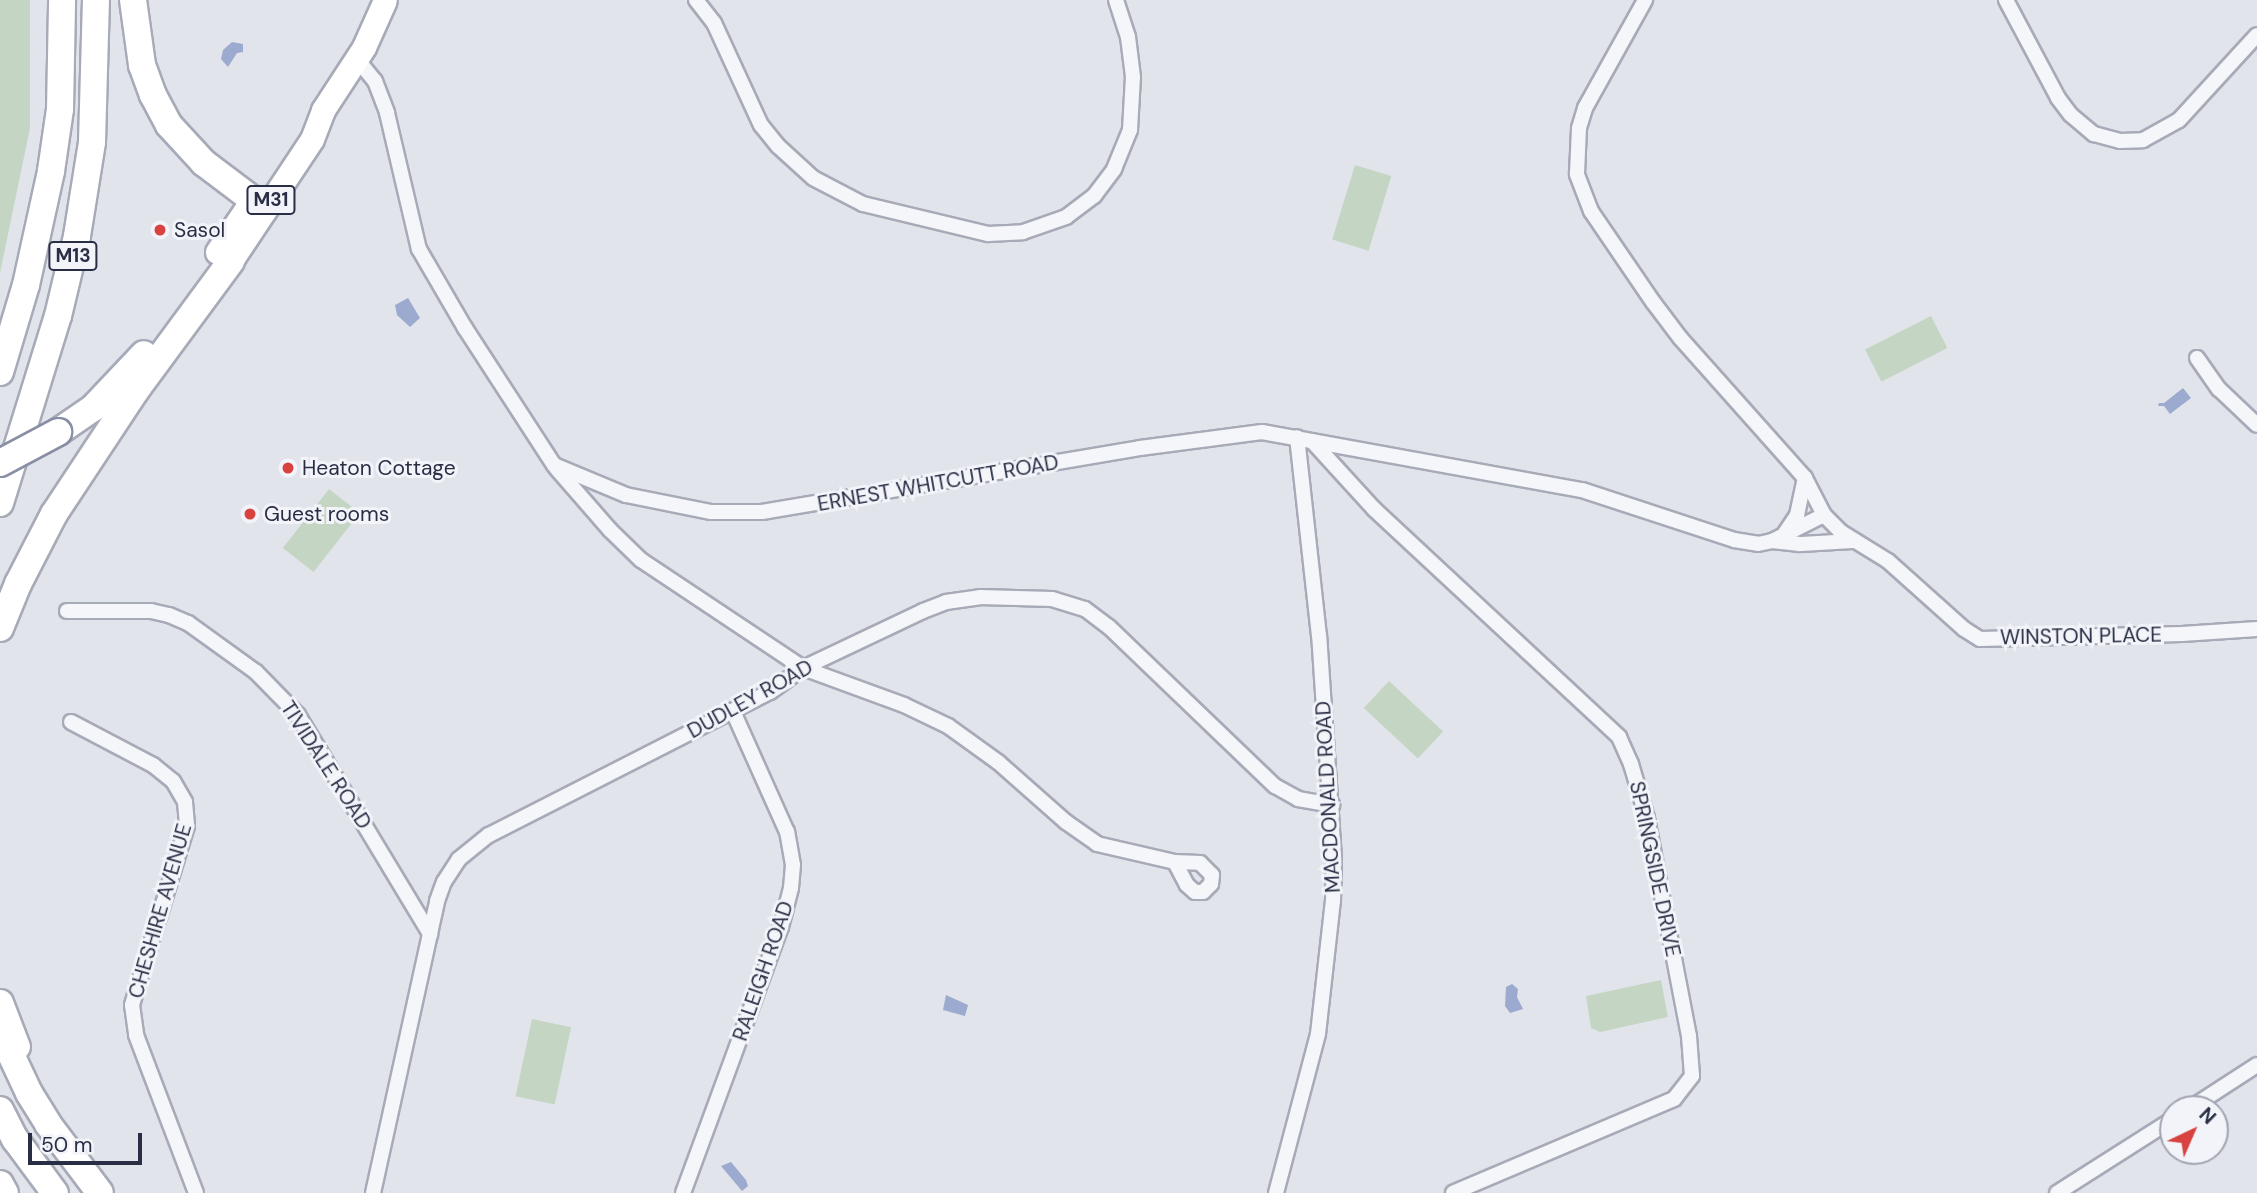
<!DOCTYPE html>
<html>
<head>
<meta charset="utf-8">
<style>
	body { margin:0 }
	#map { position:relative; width:2257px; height:1193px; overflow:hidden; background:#e2e4ec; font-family:"DM Sans",sans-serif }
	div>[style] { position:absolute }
	.green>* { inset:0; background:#c4d6c3; transform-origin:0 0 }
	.water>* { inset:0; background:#9baace }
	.roads { filter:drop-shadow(2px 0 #a7aab7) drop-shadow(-2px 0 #a7aab7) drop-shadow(0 2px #a7aab7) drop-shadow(0 -2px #a7aab7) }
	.street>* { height:14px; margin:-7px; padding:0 7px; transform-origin:7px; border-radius:7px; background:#f5f6f9 }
	.primary>* { height:23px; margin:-11.5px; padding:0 11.5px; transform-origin:11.5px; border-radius:11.5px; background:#fff }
	.highway>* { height:26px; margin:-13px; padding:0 13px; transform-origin:13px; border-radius:13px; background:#fff }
	.bridges { filter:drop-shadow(2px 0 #888ea4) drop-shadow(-2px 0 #888ea4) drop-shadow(0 2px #888ea4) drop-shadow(0 -2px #888ea4) }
	.highway-bridge>* { height:26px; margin:-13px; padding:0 13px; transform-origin:13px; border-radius:13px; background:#fff }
	.dots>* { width:19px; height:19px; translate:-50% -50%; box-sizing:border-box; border:4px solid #f2f4f9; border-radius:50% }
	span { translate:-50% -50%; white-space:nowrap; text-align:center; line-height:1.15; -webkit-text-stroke:6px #f2f4f9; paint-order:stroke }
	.shield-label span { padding:2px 5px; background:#f2f4f9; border:2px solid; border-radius:5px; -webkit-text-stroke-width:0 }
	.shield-label { font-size:19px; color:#292e45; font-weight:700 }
	.poi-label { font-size:21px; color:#292e45 }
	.left { translate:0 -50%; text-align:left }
	.street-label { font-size:21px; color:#292e45 }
	.north { position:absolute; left:2159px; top:1095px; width:70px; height:70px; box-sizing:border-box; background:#f2f4f9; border:2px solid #a2a5b1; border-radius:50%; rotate:44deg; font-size:19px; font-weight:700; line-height:28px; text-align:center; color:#292e45 }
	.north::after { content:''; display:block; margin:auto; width:24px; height:32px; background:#d9433f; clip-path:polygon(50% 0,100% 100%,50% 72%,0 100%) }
	.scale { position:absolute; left:28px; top:1133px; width:114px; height:32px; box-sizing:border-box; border:4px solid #292e45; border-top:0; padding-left:9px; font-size:21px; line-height:24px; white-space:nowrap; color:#292e45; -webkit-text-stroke:5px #f2f4f9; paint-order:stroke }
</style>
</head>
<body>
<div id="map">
	<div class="green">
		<div style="clip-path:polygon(0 0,30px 0,30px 128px,0 273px)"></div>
		<div style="left:1355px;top:165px;width:38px;height:78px;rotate:17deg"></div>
		<div style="left:1931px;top:316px;width:36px;height:74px;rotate:63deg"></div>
		<div style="left:329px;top:489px;width:39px;height:75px;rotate:38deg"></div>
		<div style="left:1389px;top:681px;width:74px;height:37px;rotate:43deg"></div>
		<div style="clip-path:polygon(1661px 980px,1668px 1017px,1600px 1032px,1591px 1028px,1586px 996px)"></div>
		<div style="left:532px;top:1019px;width:40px;height:79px;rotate:12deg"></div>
	</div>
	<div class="water">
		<div style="clip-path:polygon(232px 42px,243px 44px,243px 52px,237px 53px,228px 67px,221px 59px,223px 50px)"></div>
		<div style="clip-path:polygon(408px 298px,420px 318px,410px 327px,397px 315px,395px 305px)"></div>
		<div style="clip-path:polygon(2183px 388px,2191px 398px,2170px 414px,2164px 406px,2158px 406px,2159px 403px,2164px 403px)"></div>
		<div style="clip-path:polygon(1512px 984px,1518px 989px,1517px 997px,1523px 1009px,1510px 1013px,1505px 1006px,1506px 987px)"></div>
		<div style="clip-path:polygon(946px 995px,968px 1005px,965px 1016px,943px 1010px)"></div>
		<div style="clip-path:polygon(731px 1162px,746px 1180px,748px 1186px,742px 1191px,721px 1166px)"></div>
	</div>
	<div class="roads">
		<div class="street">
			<div style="left:696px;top:0;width:29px;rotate:52deg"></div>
			<div style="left:714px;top:23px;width:112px;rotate:65.3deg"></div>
			<div style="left:761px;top:125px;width:27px;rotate:51deg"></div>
			<div style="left:778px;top:146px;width:47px;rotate:42.4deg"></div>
			<div style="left:813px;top:178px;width:56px;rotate:27.5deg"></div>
			<div style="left:863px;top:204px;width:129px;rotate:13.5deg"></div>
			<div style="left:988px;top:234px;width:35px;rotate:-3deg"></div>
			<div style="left:1023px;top:232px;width:46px;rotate:-19.2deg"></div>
			<div style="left:1066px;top:217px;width:35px;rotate:-37deg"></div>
			<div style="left:1094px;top:196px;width:34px;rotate:-53deg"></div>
			<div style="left:1114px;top:169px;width:42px;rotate:-67.7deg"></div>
			<div style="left:1130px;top:130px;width:53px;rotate:-86.8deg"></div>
			<div style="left:1133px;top:77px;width:40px;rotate:-97.1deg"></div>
			<div style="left:1128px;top:37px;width:39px;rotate:-108deg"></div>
			<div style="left:2006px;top:0;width:111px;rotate:62deg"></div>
			<div style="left:2058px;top:98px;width:21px;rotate:53deg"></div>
			<div style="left:2071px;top:115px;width:30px;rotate:40deg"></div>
			<div style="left:2094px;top:134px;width:27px;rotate:15deg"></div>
			<div style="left:2120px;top:141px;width:23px;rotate:-2deg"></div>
			<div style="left:2143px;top:140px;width:41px;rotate:-29.1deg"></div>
			<div style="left:2179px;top:120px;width:115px;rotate:-47.5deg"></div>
			<div style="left:357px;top:59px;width:28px;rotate:51deg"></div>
			<div style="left:375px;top:81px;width:34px;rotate:69deg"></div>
			<div style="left:387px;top:113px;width:140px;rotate:76.8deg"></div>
			<div style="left:419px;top:249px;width:91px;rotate:59.8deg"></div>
			<div style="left:465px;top:328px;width:163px;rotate:57deg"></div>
			<div style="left:554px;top:465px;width:78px;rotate:22.6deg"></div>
			<div style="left:626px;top:495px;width:87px;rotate:11.3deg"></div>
			<div style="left:711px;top:512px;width:51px"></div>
			<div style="left:762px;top:512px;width:383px;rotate:-9.6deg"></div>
			<div style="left:1140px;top:448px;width:123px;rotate:-7.5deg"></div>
			<div style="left:1262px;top:432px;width:325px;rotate:10.3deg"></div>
			<div style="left:1582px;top:490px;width:160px;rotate:18.2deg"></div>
			<div style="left:1734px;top:540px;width:24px;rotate:9deg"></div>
			<div style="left:1758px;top:544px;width:14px;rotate:-12deg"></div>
			<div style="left:1772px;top:541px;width:58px;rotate:-26.6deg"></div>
			<div style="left:1824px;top:515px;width:42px;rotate:-117.2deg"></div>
			<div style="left:1805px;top:478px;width:186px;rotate:-131.7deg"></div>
			<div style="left:1681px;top:339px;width:46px;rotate:-127.1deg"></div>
			<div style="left:1653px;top:302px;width:110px;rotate:-124.3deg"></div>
			<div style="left:1591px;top:211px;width:40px;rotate:-111deg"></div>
			<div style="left:1577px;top:174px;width:46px;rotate:-87.5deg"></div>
			<div style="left:1579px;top:128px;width:21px;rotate:-73deg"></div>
			<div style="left:1585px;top:108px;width:124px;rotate:-60.9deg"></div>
			<div style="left:2197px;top:358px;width:38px;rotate:55deg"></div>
			<div style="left:2219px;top:389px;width:52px;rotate:43.5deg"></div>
			<div style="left:1312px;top:441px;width:92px;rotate:47.6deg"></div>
			<div style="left:1374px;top:509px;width:335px;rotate:42.9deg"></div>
			<div style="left:1619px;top:737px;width:30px;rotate:66deg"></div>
			<div style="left:1631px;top:764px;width:56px;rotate:73.5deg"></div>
			<div style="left:1647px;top:818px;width:222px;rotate:79.1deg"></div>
			<div style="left:1689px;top:1036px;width:40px;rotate:85.7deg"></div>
			<div style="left:1692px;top:1076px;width:29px;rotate:128deg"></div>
			<div style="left:1674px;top:1099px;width:240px;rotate:157deg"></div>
			<div style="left:556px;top:468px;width:82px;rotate:48.9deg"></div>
			<div style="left:610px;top:530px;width:43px;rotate:44.1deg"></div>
			<div style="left:641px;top:560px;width:195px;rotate:33.7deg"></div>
			<div style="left:803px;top:668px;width:108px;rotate:20.1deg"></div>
			<div style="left:904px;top:705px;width:49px;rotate:25.5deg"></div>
			<div style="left:948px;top:726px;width:62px;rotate:35.8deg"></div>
			<div style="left:998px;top:762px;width:91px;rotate:41.4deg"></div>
			<div style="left:1066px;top:822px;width:38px;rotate:35deg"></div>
			<div style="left:1097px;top:844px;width:80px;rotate:13deg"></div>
			<div style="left:1175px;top:862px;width:25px;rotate:2deg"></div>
			<div style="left:1200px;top:863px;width:17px;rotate:45deg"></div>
			<div style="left:1212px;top:875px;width:9px;rotate:96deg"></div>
			<div style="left:1211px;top:884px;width:11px;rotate:135deg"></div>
			<div style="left:1203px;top:892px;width:8px;rotate:180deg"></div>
			<div style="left:1195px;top:892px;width:11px;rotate:-139deg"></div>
			<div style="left:1187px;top:885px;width:26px;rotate:-118deg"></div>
			<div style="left:1824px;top:515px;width:24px;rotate:45deg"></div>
			<div style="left:1841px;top:532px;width:55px;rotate:31.7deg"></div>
			<div style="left:1888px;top:561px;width:102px;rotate:41.8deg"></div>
			<div style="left:1964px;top:629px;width:19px;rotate:32deg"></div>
			<div style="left:1980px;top:639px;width:202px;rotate:-1.4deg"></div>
			<div style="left:2182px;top:634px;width:75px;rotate:-3.8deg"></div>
			<div style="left:1785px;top:533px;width:22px;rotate:-56deg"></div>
			<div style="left:1797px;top:515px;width:38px;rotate:-78deg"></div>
			<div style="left:1772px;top:541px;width:28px;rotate:6deg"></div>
			<div style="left:1800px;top:544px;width:54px;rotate:-3.2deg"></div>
			<div style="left:67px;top:611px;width:84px"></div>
			<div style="left:151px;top:611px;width:18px;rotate:13deg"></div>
			<div style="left:169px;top:615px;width:21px;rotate:23deg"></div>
			<div style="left:188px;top:623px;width:84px;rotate:35.8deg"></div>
			<div style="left:256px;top:672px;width:60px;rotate:45.7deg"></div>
			<div style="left:298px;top:715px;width:256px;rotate:58.9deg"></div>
			<div style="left:71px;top:722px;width:93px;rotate:27.7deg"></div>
			<div style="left:153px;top:765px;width:26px;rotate:39deg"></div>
			<div style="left:173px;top:781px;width:24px;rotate:60deg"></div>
			<div style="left:185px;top:802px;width:24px;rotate:85deg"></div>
			<div style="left:187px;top:826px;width:187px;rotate:107.1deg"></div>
			<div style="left:132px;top:1005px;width:30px;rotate:82deg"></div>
			<div style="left:136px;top:1035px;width:169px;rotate:69.2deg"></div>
			<div style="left:2189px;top:1109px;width:81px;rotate:-32.9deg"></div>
			<div style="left:373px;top:1193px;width:299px;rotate:-77.6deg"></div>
			<div style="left:437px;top:901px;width:20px;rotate:-70deg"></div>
			<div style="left:444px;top:882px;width:27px;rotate:-57deg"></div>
			<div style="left:459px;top:859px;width:38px;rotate:-39deg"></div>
			<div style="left:489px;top:835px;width:315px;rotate:-27deg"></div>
			<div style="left:770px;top:692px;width:41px;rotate:-36deg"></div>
			<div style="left:803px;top:668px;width:133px;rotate:-25.4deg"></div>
			<div style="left:923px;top:611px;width:25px;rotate:-21deg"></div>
			<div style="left:946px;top:602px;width:34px;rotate:-8deg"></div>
			<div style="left:980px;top:597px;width:72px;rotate:1.6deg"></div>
			<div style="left:1052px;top:599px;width:34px;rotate:17deg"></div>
			<div style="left:1085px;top:609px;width:30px;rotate:37deg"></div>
			<div style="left:1109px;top:627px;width:230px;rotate:43.8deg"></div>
			<div style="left:1275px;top:786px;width:26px;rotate:29deg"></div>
			<div style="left:1298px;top:799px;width:35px;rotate:10deg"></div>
			<div style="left:683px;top:1193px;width:283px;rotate:-69.8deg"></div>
			<div style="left:781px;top:927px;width:40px;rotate:-75.6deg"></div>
			<div style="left:791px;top:888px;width:23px;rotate:-85deg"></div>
			<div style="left:793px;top:865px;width:34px;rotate:-100deg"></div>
			<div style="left:787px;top:832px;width:133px;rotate:-114.1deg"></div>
			<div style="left:1276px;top:1193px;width:164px;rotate:-75.2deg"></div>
			<div style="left:1318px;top:1034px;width:134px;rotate:-83.6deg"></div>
			<div style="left:1333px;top:901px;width:42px;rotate:-88.6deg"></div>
			<div style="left:1334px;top:859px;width:224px;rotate:-93.8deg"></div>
			<div style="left:1319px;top:636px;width:200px;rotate:-96.3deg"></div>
			<div style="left:2057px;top:1193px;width:138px;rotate:-32.5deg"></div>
		</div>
		<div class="primary">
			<div style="left:217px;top:252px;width:55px;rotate:-56deg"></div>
			<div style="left:231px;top:261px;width:146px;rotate:-56.4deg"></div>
			<div style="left:312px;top:139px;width:31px;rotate:-69deg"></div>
			<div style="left:323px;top:110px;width:75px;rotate:-56.9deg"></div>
			<div style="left:364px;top:47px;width:51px;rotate:-65.9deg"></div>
		</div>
		<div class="highway">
			<div style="left:133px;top:0;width:66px;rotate:82.1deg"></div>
			<div style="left:142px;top:65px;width:32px;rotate:70deg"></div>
			<div style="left:153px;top:95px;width:34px;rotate:62deg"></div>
			<div style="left:169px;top:125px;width:52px;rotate:47.4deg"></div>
			<div style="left:204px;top:163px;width:76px;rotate:37deg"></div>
			<div style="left:0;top:372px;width:91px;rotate:-73.4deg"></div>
			<div style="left:26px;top:285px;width:117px;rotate:-77.6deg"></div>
			<div style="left:51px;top:171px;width:63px;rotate:-81.7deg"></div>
			<div style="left:60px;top:109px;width:109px;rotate:-88.9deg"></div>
			<div style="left:58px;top:432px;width:42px;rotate:-34.4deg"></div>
			<div style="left:93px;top:408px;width:74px;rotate:-46.6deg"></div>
			<div style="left:0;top:503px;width:196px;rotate:-72.8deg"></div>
			<div style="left:58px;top:316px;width:82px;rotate:-76.6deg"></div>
			<div style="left:77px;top:236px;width:95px;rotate:-80.9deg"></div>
			<div style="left:92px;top:142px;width:142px;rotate:-88.4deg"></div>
			<div style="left:0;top:628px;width:48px;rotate:-67.8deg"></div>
			<div style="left:18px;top:584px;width:79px;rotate:-62.8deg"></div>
			<div style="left:54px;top:514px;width:149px;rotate:-56.5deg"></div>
			<div style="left:136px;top:390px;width:160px;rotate:-53.6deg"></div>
			<div style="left:0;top:1003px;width:47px;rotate:68.9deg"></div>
			<div style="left:0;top:1031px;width:68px;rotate:64.9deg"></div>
			<div style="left:29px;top:1093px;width:36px;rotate:58deg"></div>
			<div style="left:48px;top:1124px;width:86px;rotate:53deg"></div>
			<div style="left:0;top:1110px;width:33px;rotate:63deg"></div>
			<div style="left:15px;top:1139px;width:67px;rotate:53.5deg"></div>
			<div style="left:0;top:1184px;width:10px;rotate:61deg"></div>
		</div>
	</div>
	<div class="bridges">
		<div class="highway-bridge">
			<div style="left:0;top:463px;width:66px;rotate:-28.1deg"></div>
		</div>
	</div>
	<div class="dots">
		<div style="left:160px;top:230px;background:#d9433f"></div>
		<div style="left:288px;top:468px;background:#d9433f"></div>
		<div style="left:250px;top:514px;background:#d9433f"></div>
	</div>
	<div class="shield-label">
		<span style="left:271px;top:200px">M31</span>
		<span style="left:73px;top:256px">M13</span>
	</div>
	<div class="poi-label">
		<span class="left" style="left:174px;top:230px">Sasol</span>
		<span class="left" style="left:302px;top:468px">Heaton Cottage</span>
		<span class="left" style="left:264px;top:514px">Guest rooms</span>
	</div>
	<div class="street-label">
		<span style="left:938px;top:483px;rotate:-10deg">ERNEST WHITCUTT ROAD</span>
		<span style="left:2081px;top:636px;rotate:-1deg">WINSTON PLACE</span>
		<span style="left:750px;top:699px;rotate:-29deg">DUDLEY ROAD</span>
		<span style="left:326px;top:765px;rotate:57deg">TIVIDALE ROAD</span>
		<span style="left:1328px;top:797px;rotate:-93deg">MACDONALD ROAD</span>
		<span style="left:1655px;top:869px;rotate:78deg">SPRINGSIDE DRIVE</span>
		<span style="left:160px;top:911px;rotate:-74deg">CHESHIRE AVENUE</span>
		<span style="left:763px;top:971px;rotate:-71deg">RALEIGH ROAD</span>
	</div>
	<div class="north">N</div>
	<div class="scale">50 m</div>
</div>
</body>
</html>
